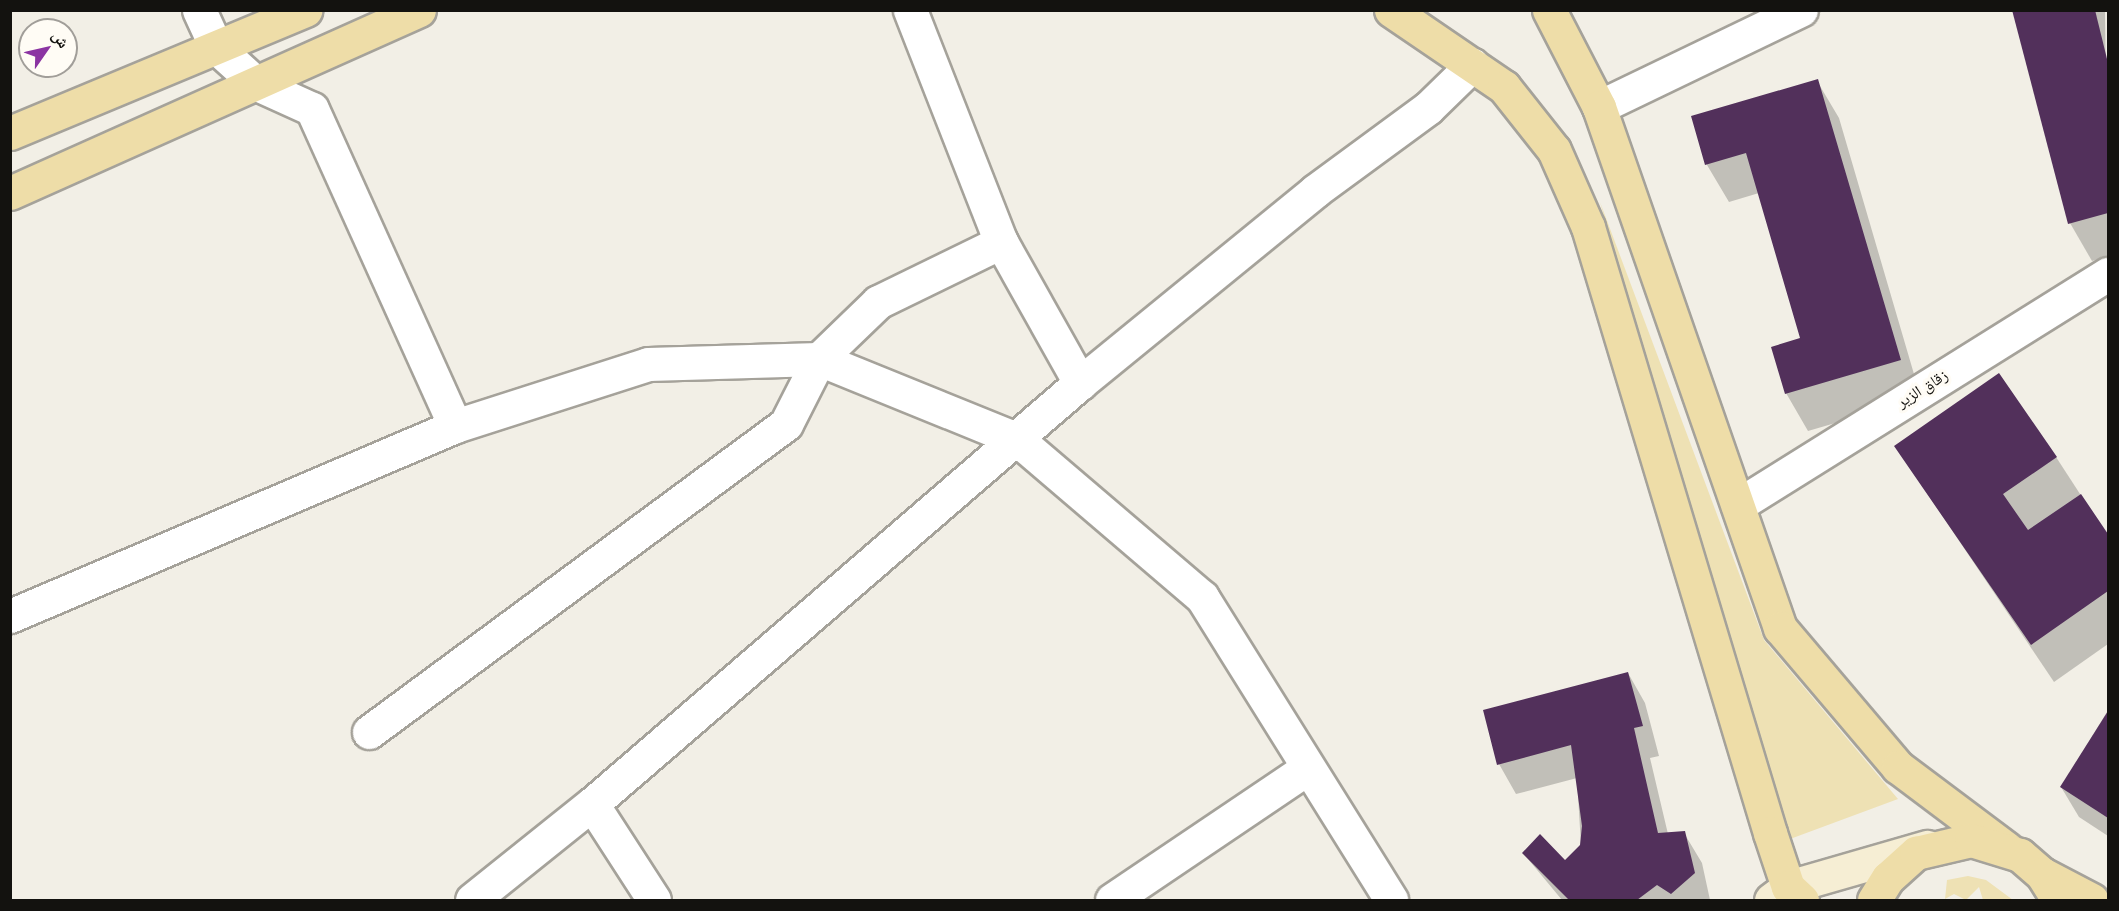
<!DOCTYPE html>
<html>
<head>
<meta charset="utf-8">
<style>
	body { margin:0 }
	#map { position:relative; width:2119px; height:911px; overflow:hidden; background:#f2efe6; font-family:"Archivo Narrow","Noto Naskh Arabic",sans-serif }
	div>[style] { position:absolute }
	.green>* { inset:0; background:#eee1b4 }
	.shadow>* { inset:0; background:#0003 }
	.building>* { inset:0; background:#52305b }
	.roads { filter:drop-shadow(2px 0 #a5a29a) drop-shadow(-2px 0 #a5a29a) drop-shadow(0 2px #a5a29a) drop-shadow(0 -2px #a5a29a) }
	.street>* { height:33px; margin:-16.5px; padding:0 16.5px; transform-origin:16.5px; border-radius:16.5px; background:#fff }
	.secondary>* { height:33px; margin:-16.5px; padding:0 16.5px; transform-origin:16.5px; border-radius:16.5px; background:#f6eed4 }
	.primary>* { height:33px; margin:-16.5px; padding:0 16.5px; transform-origin:16.5px; border-radius:16.5px; background:#eedda8 }
	span { translate:-50% -50%; white-space:nowrap; text-align:center; line-height:1.15; -webkit-text-stroke:6px #fffcf5; paint-order:stroke }
	.street-label { font-size:16px; color:#13120f }
	.frame { position:absolute; inset:0; border:12px solid #13120f; pointer-events:none }
	.north { position:absolute; left:18px; top:18px; width:60px; height:60px; box-sizing:border-box; background:#fffcf5; border:2px solid #a19e99; border-radius:50%; rotate:56deg; font-size:16px; font-weight:700; line-height:24px; text-align:center; color:#13120f }
	.north::after { content:''; display:block; margin:auto; width:21px; height:27px; background:#8b34a2; clip-path:polygon(50% 0,100% 100%,50% 72%,0 100%) }
</style>
</head>
<body>
<div id="map">
	<div class="green">
		<div style="clip-path:polygon(1600px 202px,1764px 640px,1898px 799px,1782px 842px)"></div>
		<div style="clip-path:polygon(1968px 876px,1986px 880px,2013px 900px,1983px 900px,1979px 887px,1966px 900px,1954px 894px,1945px 899px,1947px 880px)"></div>
	</div>
	<div class="shadow">
		<div style="clip-path:polygon(2013px 10px,2105px 10px,2108px 256px,2092px 261px,2070px 223px)"></div>
		<div style="clip-path:polygon(1817px 81px,1839px 118px,1921px 398px,1808px 431px,1786px 393px,1802px 339px,1759px 193px,1729px 202px,1707px 165px,1693px 117px)"></div>
		<div style="clip-path:polygon(1896px 447px,2056px 457px,2108px 537px,2108px 644px,2054px 682px)"></div>
		<div style="clip-path:polygon(1628px 673px,1645px 703px,1659px 756px,1650px 758px,1668px 834px,1684px 833px,1702px 863px,1710px 900px,1562px 900px,1523px 853px,1565px 862px,1581px 846px,1577px 778px,1516px 794px,1499px 764px)"></div>
		<div style="clip-path:polygon(2107px 712px,2108px 713px,2108px 836px,2079px 817px,2061px 787px)"></div>
	</div>
	<div class="building">
		<div style="clip-path:polygon(2012px 10px,2095px 10px,2108px 63px,2108px 213px,2068px 224px)"></div>
		<div style="clip-path:polygon(1818px 79px,1901px 360px,1785px 394px,1771px 347px,1800px 338px,1746px 153px,1705px 165px,1691px 116px)"></div>
		<div style="clip-path:polygon(1999px 373px,2057px 457px,2003px 494px,2028px 530px,2081px 494px,2108px 534px,2108px 591px,2031px 645px,1894px 446px)"></div>
		<div style="clip-path:polygon(1628px 672px,1643px 726px,1634px 728px,1658px 833px,1685px 831px,1695px 873px,1671px 894px,1657px 885px,1637px 900px,1569px 900px,1522px 853px,1540px 834px,1565px 860px,1580px 845px,1582px 826px,1571px 745px,1497px 765px,1483px 710px)"></div>
		<div style="clip-path:polygon(2108px 711px,2108px 818px,2060px 787px)"></div>
	</div>
	<div class="roads">
		<div class="street">
			<div style="left:199px;top:10px;width:41px;rotate:65.3deg"></div>
			<div style="left:216px;top:47px;width:55px;rotate:42.1deg"></div>
			<div style="left:257px;top:84px;width:60px;rotate:24.4deg"></div>
			<div style="left:312px;top:109px;width:348px;rotate:65.7deg"></div>
			<div style="left:910px;top:10px;width:249px;rotate:68.6deg"></div>
			<div style="left:1001px;top:242px;width:162px;rotate:60.7deg"></div>
			<div style="left:1599px;top:107px;width:224px;rotate:-25.7deg"></div>
			<div style="left:1738px;top:505px;width:436px;rotate:-32deg"></div>
			<div style="left:10px;top:616px;width:484px;rotate:-23.1deg"></div>
			<div style="left:455px;top:426px;width:203px;rotate:-17.8deg"></div>
			<div style="left:648px;top:364px;width:171px;rotate:-1.7deg"></div>
			<div style="left:819px;top:359px;width:215px;rotate:22.1deg"></div>
			<div style="left:1018px;top:440px;width:242px;rotate:40.5deg"></div>
			<div style="left:1202px;top:597px;width:357px;rotate:58deg"></div>
			<div style="left:369px;top:732px;width:518px;rotate:-36.45deg"></div>
			<div style="left:786px;top:424px;width:73px;rotate:-63.1deg"></div>
			<div style="left:819px;top:359px;width:82px;rotate:-44deg"></div>
			<div style="left:878px;top:302px;width:137px;rotate:-26deg"></div>
			<div style="left:592px;top:804px;width:114px;rotate:57.1deg"></div>
			<div style="left:472px;top:900px;width:154px;rotate:-38.7deg"></div>
			<div style="left:592px;top:804px;width:645px;rotate:-40.78deg"></div>
			<div style="left:1080px;top:383px;width:303px;rotate:-39.2deg"></div>
			<div style="left:1315px;top:191px;width:140px;rotate:-36.3deg"></div>
			<div style="left:1428px;top:108px;width:62px;rotate:-44.3deg"></div>
			<div style="left:1112px;top:900px;width:234px;rotate:-34deg"></div>
		</div>
		<div class="secondary">
			<div style="left:1771px;top:900px;width:21px;rotate:-37deg"></div>
			<div style="left:1788px;top:887px;width:145px;rotate:-16.1deg"></div>
		</div>
		<div class="primary">
			<div style="left:1391px;top:10px;width:137px;rotate:34.3deg"></div>
			<div style="left:1504px;top:87px;width:80px;rotate:51.6deg"></div>
			<div style="left:1554px;top:150px;width:84px;rotate:66.2deg"></div>
			<div style="left:1588px;top:227px;width:633px;rotate:73.28deg"></div>
			<div style="left:1770px;top:833px;width:57px;rotate:71.6deg"></div>
			<div style="left:1788px;top:887px;width:19px;rotate:43deg"></div>
			<div style="left:1549px;top:10px;width:109px;rotate:62.7deg"></div>
			<div style="left:1599px;top:107px;width:552px;rotate:70.84deg"></div>
			<div style="left:1780px;top:628px;width:182px;rotate:49.7deg"></div>
			<div style="left:1898px;top:767px;width:135px;rotate:36.9deg"></div>
			<div style="left:10px;top:133px;width:320px;rotate:-22.6deg"></div>
			<div style="left:10px;top:193px;width:448px;rotate:-24.1deg"></div>
			<div style="left:2042px;top:874px;width:56px;rotate:27.5deg"></div>
			<div style="left:1874px;top:900px;width:26px;rotate:-58deg"></div>
			<div style="left:1888px;top:878px;width:38px;rotate:-42deg"></div>
			<div style="left:1916px;top:853px;width:57px;rotate:-13.3deg"></div>
			<div style="left:1971px;top:840px;width:51px;rotate:17deg"></div>
			<div style="left:2020px;top:855px;width:29px;rotate:41deg"></div>
			<div style="left:2042px;top:874px;width:31px;rotate:58deg"></div>
		</div>
	</div>
	<div class="street-label">
		<span style="left:1922px;top:388px;rotate:-32deg">زقاق الزير</span>
	</div>
	<div class="frame"></div>
	<div class="north">ش</div>
</div>
</body>
</html>
